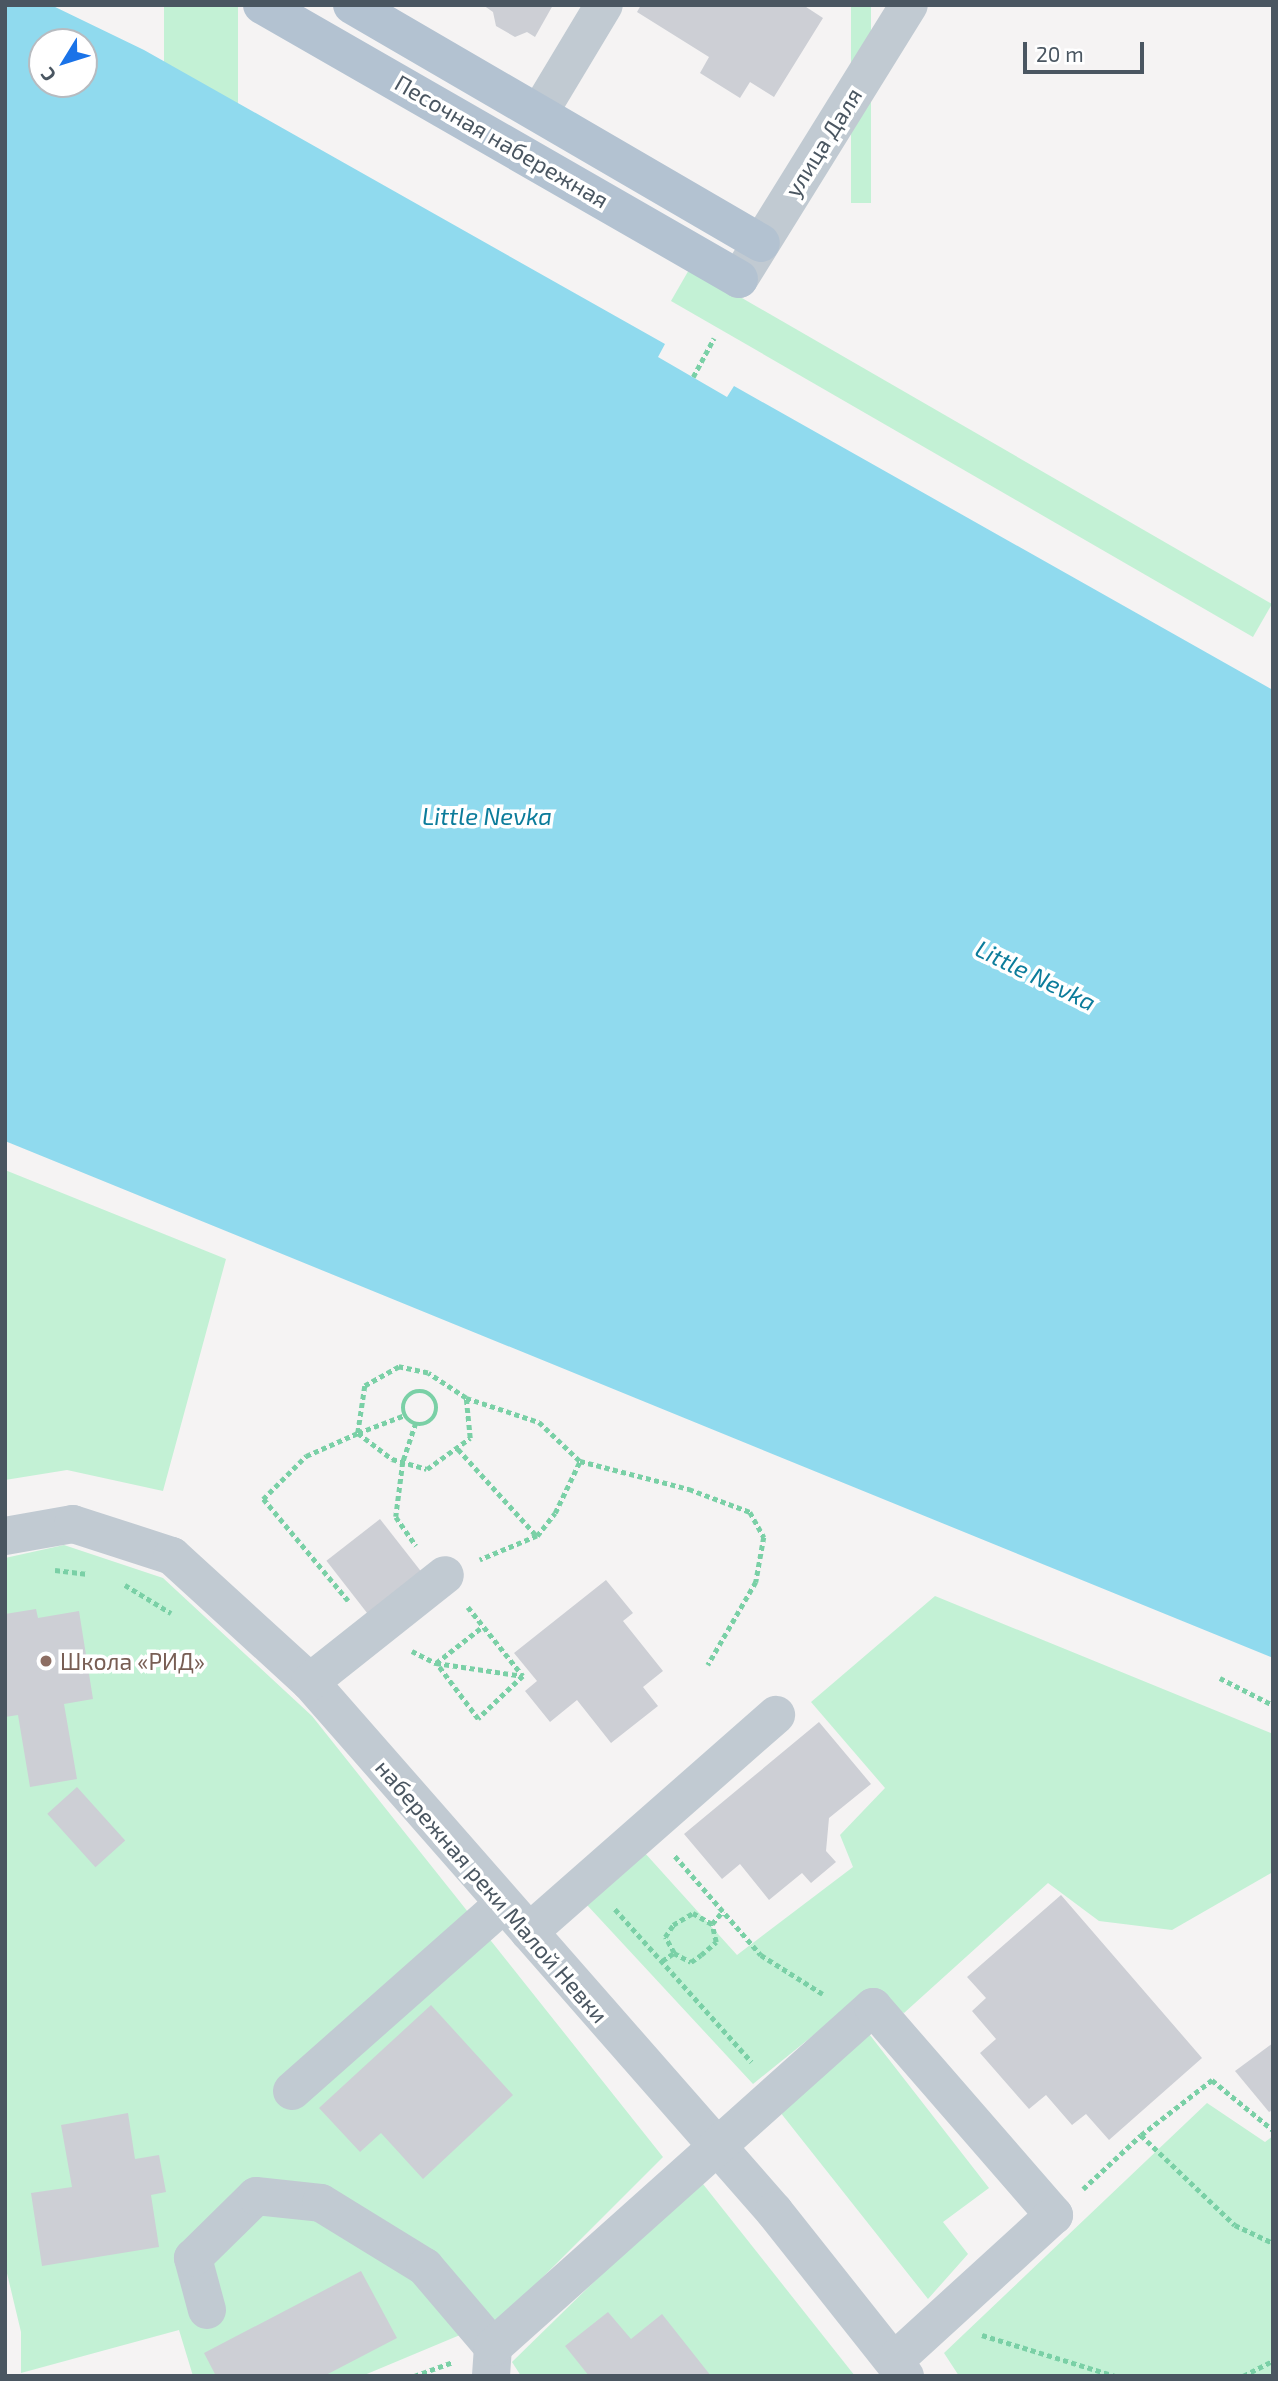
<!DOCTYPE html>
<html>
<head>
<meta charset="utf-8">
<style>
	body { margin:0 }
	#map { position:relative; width:1278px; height:2381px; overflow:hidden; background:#f5f3f3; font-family:"Exo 2",sans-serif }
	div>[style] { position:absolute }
	.green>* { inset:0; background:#c3f1d5; transform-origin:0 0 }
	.water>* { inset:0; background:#90daee }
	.building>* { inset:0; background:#cdcfd5; transform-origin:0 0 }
	.path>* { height:4.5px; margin-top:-2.25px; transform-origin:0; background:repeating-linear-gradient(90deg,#7ad0a6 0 5px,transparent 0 8.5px) }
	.path>.ring { margin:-2.25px; padding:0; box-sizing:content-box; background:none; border:4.5px solid #7ad0a6; border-radius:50% }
	.minor>* { height:38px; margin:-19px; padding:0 19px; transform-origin:19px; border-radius:19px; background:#c1cad2 }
	.major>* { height:38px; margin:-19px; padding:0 19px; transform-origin:19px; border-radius:19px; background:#b3c2d1 }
	.dots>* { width:19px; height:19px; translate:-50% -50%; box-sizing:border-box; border:4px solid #fff; border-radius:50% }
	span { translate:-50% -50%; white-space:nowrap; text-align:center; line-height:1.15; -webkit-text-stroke:7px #fff; paint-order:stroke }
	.street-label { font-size:23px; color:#4a5661 }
	.education-label { font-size:23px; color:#785e54 }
	.left { translate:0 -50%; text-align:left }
	.water-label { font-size:24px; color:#0c7c9b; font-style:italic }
	.frame { position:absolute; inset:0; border:7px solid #4a5661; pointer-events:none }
	.north { position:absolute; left:28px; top:28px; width:70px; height:70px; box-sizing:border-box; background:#fff; border:2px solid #b7bbc0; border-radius:50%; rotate:232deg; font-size:19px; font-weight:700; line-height:28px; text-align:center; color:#4a5661 }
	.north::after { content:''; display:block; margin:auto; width:24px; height:32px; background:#1a73e8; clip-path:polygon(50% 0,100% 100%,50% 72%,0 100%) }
	.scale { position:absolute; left:1023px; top:42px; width:121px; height:32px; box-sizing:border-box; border:4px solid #4a5661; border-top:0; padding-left:9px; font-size:21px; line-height:24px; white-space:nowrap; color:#4a5661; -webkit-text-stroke:5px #fff; paint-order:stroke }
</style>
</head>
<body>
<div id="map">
	<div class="green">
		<div style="left:164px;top:5px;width:74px;height:565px"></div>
		<div style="left:851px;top:5px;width:20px;height:198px"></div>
		<div style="left:690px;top:268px;width:672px;height:38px;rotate:30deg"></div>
		<div style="clip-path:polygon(5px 1170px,226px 1259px,163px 1491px,67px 1470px,5px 1480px)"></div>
		<div style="clip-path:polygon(64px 1545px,163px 1578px,312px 1716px,663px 2157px,503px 2317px,362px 2376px,193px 2376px,179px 2330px,21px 2373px,21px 2332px,5px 2265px,5px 1558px)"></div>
		<div style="clip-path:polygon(935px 1596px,1273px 1734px,1273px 1872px,1172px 1930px,1099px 1921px,1048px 1883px,904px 2013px,867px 1992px,753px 2084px,587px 1905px,644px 1852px,737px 1955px,853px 1867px,840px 1835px,885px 1788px,811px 1702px)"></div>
		<div style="clip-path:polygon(866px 2030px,989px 2188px,943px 2222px,968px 2254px,928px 2299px,780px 2112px)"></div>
		<div style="clip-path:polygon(1207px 2103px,1265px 2142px,1273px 2136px,1273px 2376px,959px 2376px,944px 2353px)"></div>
		<div style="clip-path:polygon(699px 2179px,855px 2376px,521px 2376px,512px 2362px)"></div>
	</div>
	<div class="water">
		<div style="clip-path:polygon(evenodd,5px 5px,51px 5px,144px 50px,665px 344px,658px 357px,727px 397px,734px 386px,1273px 690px,1273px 1658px,5px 1141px,5px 5px,42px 42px,84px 42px,84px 84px,42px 84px,42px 42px)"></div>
	</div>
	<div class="building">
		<div style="clip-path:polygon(483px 5px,553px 5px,535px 37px,527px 32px,515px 37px,496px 26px,493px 12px)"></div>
		<div style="clip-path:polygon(641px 5px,803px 5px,823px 18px,774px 97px,750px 82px,740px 98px,700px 73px,709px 57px,637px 12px)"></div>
		<div style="left:380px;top:1519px;width:68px;height:68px;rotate:52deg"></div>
		<div style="clip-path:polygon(606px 1580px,633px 1613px,623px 1621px,663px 1671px,643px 1687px,658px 1706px,611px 1743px,577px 1700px,550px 1722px,525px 1691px,537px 1681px,514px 1653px)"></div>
		<div style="clip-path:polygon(36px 1609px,38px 1618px,79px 1611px,93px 1699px,64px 1704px,77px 1779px,30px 1787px,18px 1715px,5px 1717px,5px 1614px)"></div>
		<div style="clip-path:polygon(819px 1722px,871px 1784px,829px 1818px,826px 1851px,836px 1862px,811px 1883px,802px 1873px,769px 1900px,740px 1864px,722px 1879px,684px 1834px)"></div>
		<div style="left:77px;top:1787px;width:72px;height:40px;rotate:48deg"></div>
		<div style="clip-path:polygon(1061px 1895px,1202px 2058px,1109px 2140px,1086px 2114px,1072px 2125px,1046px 2095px,1029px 2109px,980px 2053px,996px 2039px,972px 2011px,986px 1998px,967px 1977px)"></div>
		<div style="clip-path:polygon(431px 2005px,513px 2095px,423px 2179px,381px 2133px,360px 2152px,319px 2108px)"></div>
		<div style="clip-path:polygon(1273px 2043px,1273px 2110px,1269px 2112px,1235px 2071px)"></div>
		<div style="clip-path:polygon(128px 2113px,135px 2159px,159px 2155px,166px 2192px,151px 2195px,159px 2247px,42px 2266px,31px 2193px,72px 2187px,61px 2125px)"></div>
		<div style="clip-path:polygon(361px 2271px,397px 2338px,324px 2376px,216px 2376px,204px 2353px)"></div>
		<div style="clip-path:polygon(608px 2312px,631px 2339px,662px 2314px,711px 2376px,589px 2376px,565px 2346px)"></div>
	</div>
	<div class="path">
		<div style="left:693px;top:377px;width:44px;rotate:-61.7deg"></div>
		<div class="ring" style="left:403px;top:1391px;width:29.5px;height:29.5px"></div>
		<div style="left:466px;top:1398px;width:77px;rotate:18.2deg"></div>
		<div style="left:539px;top:1422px;width:57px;rotate:43.6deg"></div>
		<div style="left:580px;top:1461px;width:113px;rotate:14.4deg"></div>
		<div style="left:689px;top:1489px;width:65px;rotate:20.7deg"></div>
		<div style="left:750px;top:1512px;width:29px;rotate:61deg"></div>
		<div style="left:764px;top:1537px;width:46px;rotate:100.1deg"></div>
		<div style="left:756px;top:1582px;width:96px;rotate:120deg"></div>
		<div style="left:416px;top:1423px;width:41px;rotate:108.4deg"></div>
		<div style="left:403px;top:1462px;width:55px;rotate:97.3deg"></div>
		<div style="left:396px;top:1517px;width:35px;rotate:55deg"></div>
		<div style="left:458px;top:1449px;width:118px;rotate:47.8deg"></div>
		<div style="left:537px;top:1536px;width:62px;rotate:157.2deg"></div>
		<div style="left:537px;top:1536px;width:29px;rotate:-52deg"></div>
		<div style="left:555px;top:1513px;width:58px;rotate:-64.3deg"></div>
		<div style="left:55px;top:1570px;width:33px;rotate:7deg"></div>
		<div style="left:125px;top:1585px;width:54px;rotate:31.3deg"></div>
		<div style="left:348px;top:1601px;width:133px;rotate:-129.8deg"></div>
		<div style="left:263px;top:1499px;width:61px;rotate:-45deg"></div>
		<div style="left:306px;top:1456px;width:57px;rotate:-23.9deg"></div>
		<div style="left:358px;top:1433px;width:43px;rotate:37.4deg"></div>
		<div style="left:392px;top:1459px;width:36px;rotate:16deg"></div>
		<div style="left:427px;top:1469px;width:53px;rotate:-35.8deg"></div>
		<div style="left:470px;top:1438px;width:40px;rotate:-95.7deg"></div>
		<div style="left:466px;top:1398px;width:45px;rotate:-146.7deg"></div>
		<div style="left:428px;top:1373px;width:30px;rotate:-168deg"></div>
		<div style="left:399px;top:1367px;width:39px;rotate:151deg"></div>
		<div style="left:365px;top:1386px;width:48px;rotate:98.5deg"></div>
		<div style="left:358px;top:1433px;width:50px;rotate:-21deg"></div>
		<div style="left:468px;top:1607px;width:88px;rotate:51.4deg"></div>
		<div style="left:523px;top:1676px;width:62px;rotate:136.3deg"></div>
		<div style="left:478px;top:1719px;width:70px;rotate:-126.9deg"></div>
		<div style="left:436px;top:1663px;width:58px;rotate:-38deg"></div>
		<div style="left:412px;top:1651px;width:27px;rotate:27deg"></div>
		<div style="left:436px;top:1663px;width:88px;rotate:8.5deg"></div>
		<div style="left:1220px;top:1678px;width:59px;rotate:27deg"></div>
		<div style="left:675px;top:1856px;width:131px;rotate:49deg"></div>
		<div style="left:761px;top:1955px;width:73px;rotate:32.2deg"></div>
		<div style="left:615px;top:1909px;width:205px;rotate:48.2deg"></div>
		<div style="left:674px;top:1953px;width:19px;rotate:28deg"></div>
		<div style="left:691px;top:1962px;width:12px;rotate:-35deg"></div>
		<div style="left:701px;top:1955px;width:20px;rotate:-41deg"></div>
		<div style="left:716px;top:1942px;width:18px;rotate:-103deg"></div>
		<div style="left:662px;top:1961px;width:14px;rotate:-34deg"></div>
		<div style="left:674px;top:1953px;width:18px;rotate:-119deg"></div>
		<div style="left:665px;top:1937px;width:14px;rotate:-56deg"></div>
		<div style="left:673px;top:1925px;width:23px;rotate:-31deg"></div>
		<div style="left:693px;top:1913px;width:22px;rotate:30deg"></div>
		<div style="left:712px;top:1924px;width:17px;rotate:-50deg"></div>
		<div style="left:1141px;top:2135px;width:90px;rotate:-37.8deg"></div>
		<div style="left:1212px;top:2080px;width:79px;rotate:39.3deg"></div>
		<div style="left:1083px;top:2189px;width:79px;rotate:-43deg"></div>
		<div style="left:1141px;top:2135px;width:130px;rotate:43.8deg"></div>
		<div style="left:1235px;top:2225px;width:42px;rotate:25.3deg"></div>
		<div style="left:982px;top:2335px;width:139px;rotate:17.1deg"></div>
		<div style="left:414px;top:2376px;width:41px;rotate:-19.7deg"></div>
		<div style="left:1243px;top:2376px;width:34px;rotate:-27deg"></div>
	</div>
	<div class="minor">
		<div style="left:545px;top:103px;width:114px;rotate:-59deg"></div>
		<div style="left:739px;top:279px;width:322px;rotate:-58.2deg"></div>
		<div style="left:5px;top:1536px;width:69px;rotate:-10deg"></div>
		<div style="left:73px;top:1524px;width:104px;rotate:17.9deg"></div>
		<div style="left:172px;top:1556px;width:187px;rotate:42.4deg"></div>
		<div style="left:310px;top:1682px;width:704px;rotate:48.75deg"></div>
		<div style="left:774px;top:2211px;width:211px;rotate:51.6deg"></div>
		<div style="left:310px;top:1682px;width:172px;rotate:-38.4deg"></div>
		<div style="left:529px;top:1932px;width:329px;rotate:-41.3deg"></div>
		<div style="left:292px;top:2091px;width:281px;rotate:-41.5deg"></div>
		<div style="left:207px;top:2310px;width:54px;rotate:-105.1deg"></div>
		<div style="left:193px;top:2258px;width:88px;rotate:-44.5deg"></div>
		<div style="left:256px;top:2196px;width:65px;rotate:6.1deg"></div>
		<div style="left:321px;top:2203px;width:122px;rotate:31.6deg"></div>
		<div style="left:425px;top:2267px;width:105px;rotate:49.6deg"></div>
		<div style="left:493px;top:2347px;width:29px;rotate:94deg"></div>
		<div style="left:493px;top:2347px;width:510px;rotate:-41.82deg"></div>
		<div style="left:873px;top:2007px;width:276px;rotate:49deg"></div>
		<div style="left:1054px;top:2215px;width:215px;rotate:137.6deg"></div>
	</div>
	<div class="major">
		<div style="left:262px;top:5px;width:550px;rotate:29.87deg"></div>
		<div style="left:352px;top:5px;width:473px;rotate:30.2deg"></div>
	</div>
	<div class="dots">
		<div style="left:46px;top:1661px;background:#8d6e63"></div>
	</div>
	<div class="street-label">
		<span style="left:502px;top:141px;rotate:30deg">Песочная набережная</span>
		<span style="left:823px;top:142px;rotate:-58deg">улица Даля</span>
		<span style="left:492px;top:1891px;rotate:49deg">набережная реки Малой Невки</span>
	</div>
	<div class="education-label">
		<span class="left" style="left:60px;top:1661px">Школа «РИД»</span>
	</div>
	<div class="water-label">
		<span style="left:487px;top:816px">Little Nevka</span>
		<span style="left:1036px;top:975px;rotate:26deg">Little Nevka</span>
	</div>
	<div class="frame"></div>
	<div class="north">С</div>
	<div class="scale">20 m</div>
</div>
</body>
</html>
